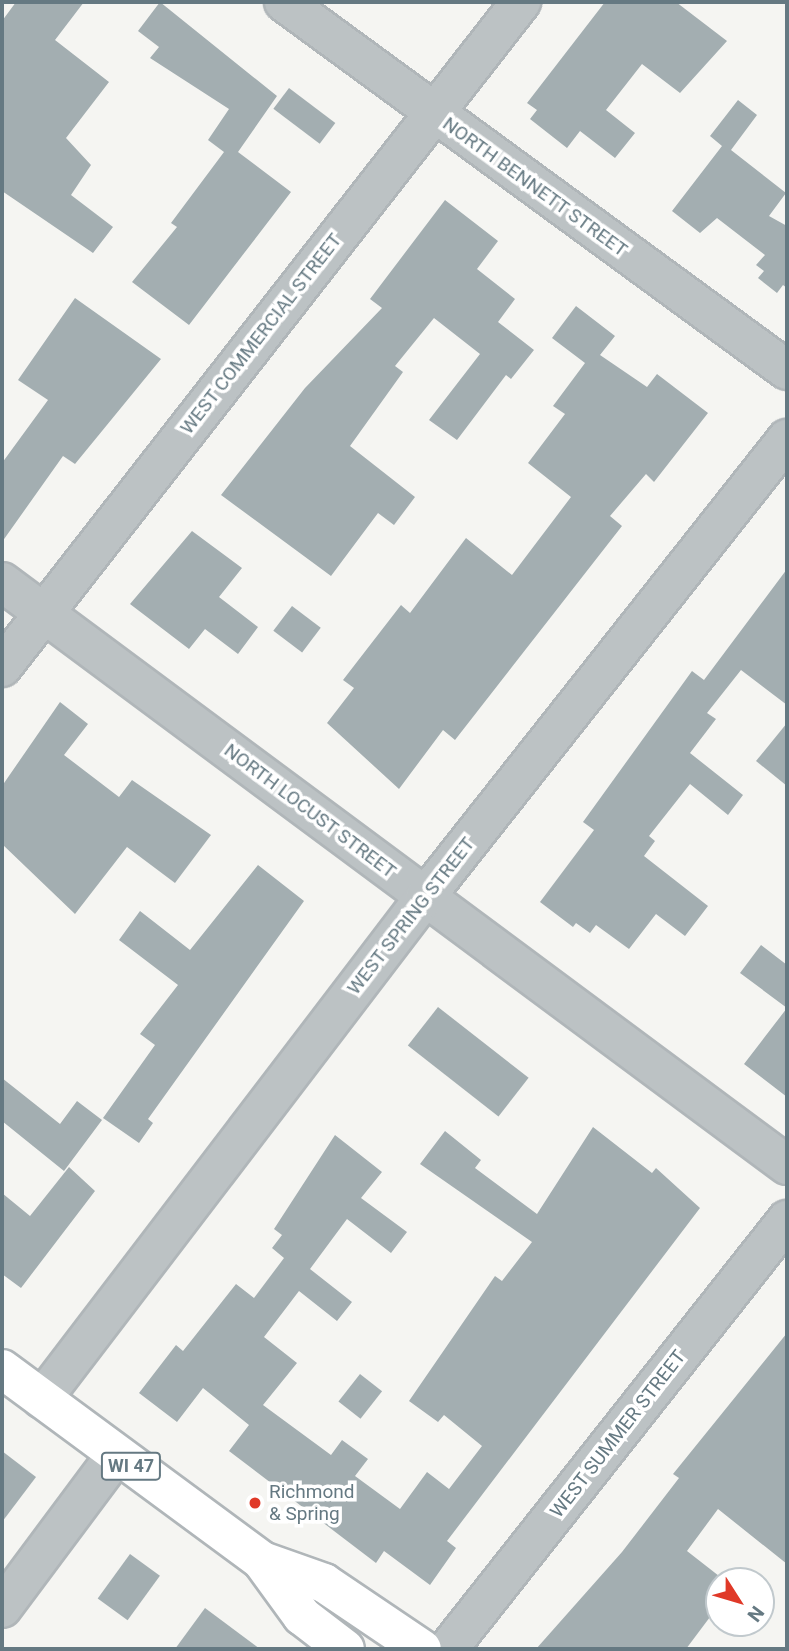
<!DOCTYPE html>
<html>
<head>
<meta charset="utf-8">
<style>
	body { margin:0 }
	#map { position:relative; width:789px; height:1651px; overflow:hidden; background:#f5f5f2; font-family:Roboto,sans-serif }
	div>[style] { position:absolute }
	.building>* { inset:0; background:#a3aeb1; transform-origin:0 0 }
	.roads { filter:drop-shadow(2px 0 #b0b6b9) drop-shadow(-2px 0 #b0b6b9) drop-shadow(0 2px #b0b6b9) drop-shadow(0 -2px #b0b6b9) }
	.minor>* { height:38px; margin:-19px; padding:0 19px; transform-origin:19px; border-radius:19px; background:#bcc2c4 }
	.primary>* { height:38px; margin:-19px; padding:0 19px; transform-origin:19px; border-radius:19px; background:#fff }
	.dots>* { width:19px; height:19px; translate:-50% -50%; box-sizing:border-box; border:4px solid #fff; border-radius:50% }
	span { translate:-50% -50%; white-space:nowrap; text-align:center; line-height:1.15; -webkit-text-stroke:7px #fff; paint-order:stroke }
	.shield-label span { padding:2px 5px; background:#fff; border:2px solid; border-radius:5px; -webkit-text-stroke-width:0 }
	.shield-label { font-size:18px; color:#657982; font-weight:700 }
	.street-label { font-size:19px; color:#657982 }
	.poi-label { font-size:19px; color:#657982 }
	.left { translate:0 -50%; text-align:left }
	.frame { position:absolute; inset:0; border:4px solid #657982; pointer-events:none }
	.north { position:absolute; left:705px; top:1567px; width:70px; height:70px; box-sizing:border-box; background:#fff; border:2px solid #c1c9cd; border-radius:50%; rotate:127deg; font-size:19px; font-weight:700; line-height:28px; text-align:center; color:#657982 }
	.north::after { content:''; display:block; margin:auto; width:24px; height:32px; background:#e03928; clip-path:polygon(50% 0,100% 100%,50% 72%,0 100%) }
</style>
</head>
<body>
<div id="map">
	<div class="building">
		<div style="clip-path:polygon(16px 2px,84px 2px,55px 40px,109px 82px,66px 138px,91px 165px,71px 195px,113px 227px,93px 253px,2px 191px,2px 21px)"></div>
		<div style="clip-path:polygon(160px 2px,277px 96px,238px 152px,291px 192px,189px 325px,132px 282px,177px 227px,171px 223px,224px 152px,208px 140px,229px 109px,150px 58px,159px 47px,138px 31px)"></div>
		<div style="clip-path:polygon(605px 2px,676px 2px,727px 41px,680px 93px,642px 64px,606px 110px,635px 133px,615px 158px,580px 131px,567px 148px,530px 119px,537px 110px,527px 103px)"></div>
		<div style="left:289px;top:88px;width:58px;height:26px;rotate:37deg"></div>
		<div style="clip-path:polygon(738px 100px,757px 115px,731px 150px,786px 193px,769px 216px,787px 226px,787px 288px,783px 285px,777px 293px,758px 278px,764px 271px,756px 265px,765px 255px,717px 218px,700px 233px,672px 211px,722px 146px,710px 136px)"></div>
		<div style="clip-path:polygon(445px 200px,498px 241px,477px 269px,515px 299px,498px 322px,534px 350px,511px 379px,506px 375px,457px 440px,429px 420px,480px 354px,434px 318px,395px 366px,403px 372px,350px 446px,415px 497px,394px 525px,378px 513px,331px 576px,221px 495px,305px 388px,382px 308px,370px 299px)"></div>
		<div style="clip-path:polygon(75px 298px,161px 359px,75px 464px,63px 456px,2px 542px,2px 463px,48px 400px,18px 380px)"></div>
		<div style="clip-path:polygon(576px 306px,615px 336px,600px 355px,647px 387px,657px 374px,708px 413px,654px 482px,646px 474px,610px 516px,622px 526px,455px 740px,443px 730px,399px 789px,327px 723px,354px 688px,343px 680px,401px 605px,410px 613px,466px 538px,512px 575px,571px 497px,528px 463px,565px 414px,553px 406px,585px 363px,552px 338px)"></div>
		<div style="clip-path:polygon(192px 531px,242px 568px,219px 597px,258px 627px,238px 654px,205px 629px,189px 649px,130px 604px)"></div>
		<div style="clip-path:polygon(787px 569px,787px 705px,741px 670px,707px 713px,716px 719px,690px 753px,743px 795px,728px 815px,690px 784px,649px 836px,655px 841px,644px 856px,708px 906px,685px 936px,656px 914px,629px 949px,596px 925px,590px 933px,576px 923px,573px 927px,540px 902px,594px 830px,583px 822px,692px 671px,704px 680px)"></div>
		<div style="left:292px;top:606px;width:36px;height:31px;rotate:37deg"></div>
		<div style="clip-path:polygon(60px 702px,88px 724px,64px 755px,119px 797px,132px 780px,211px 835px,175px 883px,127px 847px,75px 914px,2px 844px,2px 786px)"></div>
		<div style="clip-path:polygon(787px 723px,787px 786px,756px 761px)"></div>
		<div style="clip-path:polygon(258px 865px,304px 901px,148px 1119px,153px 1123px,139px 1143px,103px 1118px,155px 1045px,140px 1034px,178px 985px,119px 940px,140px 911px,190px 950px)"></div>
		<div style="clip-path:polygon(761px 945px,787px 965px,787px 1097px,744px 1064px,787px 1008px,740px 973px)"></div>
		<div style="left:438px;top:1007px;width:115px;height:49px;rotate:38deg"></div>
		<div style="clip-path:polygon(2px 1078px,60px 1124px,77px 1101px,102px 1120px,64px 1171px,2px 1121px)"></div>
		<div style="clip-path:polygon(593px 1127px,652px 1173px,656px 1168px,700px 1208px,447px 1541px,456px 1548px,430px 1585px,384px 1551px,376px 1563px,229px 1451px,249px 1425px,203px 1388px,177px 1422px,139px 1393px,176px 1345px,183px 1351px,236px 1284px,254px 1298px,284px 1258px,272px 1248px,282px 1235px,274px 1229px,335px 1135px,382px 1172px,361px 1198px,407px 1232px,391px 1253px,347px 1219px,310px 1269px,352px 1302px,337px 1321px,299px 1291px,264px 1337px,297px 1363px,263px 1405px,331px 1455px,342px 1440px,368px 1459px,355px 1476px,400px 1509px,427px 1472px,449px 1489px,482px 1446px,444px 1415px,438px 1422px,409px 1401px,495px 1276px,502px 1281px,532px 1242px,420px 1164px,445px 1131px,481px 1160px,475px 1168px,537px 1214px)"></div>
		<div style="clip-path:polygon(69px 1167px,95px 1191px,21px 1288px,2px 1274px,2px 1193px,30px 1216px)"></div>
		<div style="clip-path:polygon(787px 1333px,787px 1564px,718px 1509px,687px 1551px,719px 1576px,719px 1605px,686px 1649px,536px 1649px,622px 1552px,679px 1478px,673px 1474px)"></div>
		<div style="left:360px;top:1374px;width:28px;height:35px;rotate:38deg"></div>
		<div style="clip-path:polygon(2px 1451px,36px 1477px,2px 1522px)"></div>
		<div style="left:130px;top:1554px;width:37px;height:55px;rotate:36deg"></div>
		<div style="clip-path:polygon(205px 1608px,260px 1649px,175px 1649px)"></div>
	</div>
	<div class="roads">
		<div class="minor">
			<div style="left:284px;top:2px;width:623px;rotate:36.19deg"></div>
			<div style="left:2px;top:582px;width:978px;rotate:36.6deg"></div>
			<div style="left:2px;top:667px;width:844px;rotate:-52.03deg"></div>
			<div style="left:42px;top:1399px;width:631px;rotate:-52.66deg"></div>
			<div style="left:425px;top:897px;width:584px;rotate:-51.68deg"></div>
			<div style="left:2px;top:1608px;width:191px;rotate:-53.3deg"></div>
			<div style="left:448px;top:1649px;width:547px;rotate:-51.68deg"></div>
		</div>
		<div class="primary">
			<div style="left:2px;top:1369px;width:323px;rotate:36.4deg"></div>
			<div style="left:262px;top:1561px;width:66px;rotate:19.5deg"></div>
			<div style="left:324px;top:1583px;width:118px;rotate:34deg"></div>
			<div style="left:262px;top:1561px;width:68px;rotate:54deg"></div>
			<div style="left:302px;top:1616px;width:54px;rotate:37.5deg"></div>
		</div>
	</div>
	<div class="dots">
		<div style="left:255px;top:1503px;background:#e03928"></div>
	</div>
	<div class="shield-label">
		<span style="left:131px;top:1466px">WI 47</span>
	</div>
	<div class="street-label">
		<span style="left:535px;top:187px;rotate:36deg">NORTH BENNETT STREET</span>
		<span style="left:261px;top:334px;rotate:-52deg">WEST COMMERCIAL STREET</span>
		<span style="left:310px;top:811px;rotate:37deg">NORTH LOCUST STREET</span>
		<span style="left:411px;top:916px;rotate:-52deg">WEST SPRING STREET</span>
		<span style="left:618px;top:1434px;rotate:-52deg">WEST SUMMER STREET</span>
	</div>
	<div class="poi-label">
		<span class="left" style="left:269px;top:1503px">Richmond<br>&amp; Spring</span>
	</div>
	<div class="frame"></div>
	<div class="north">N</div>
</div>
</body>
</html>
